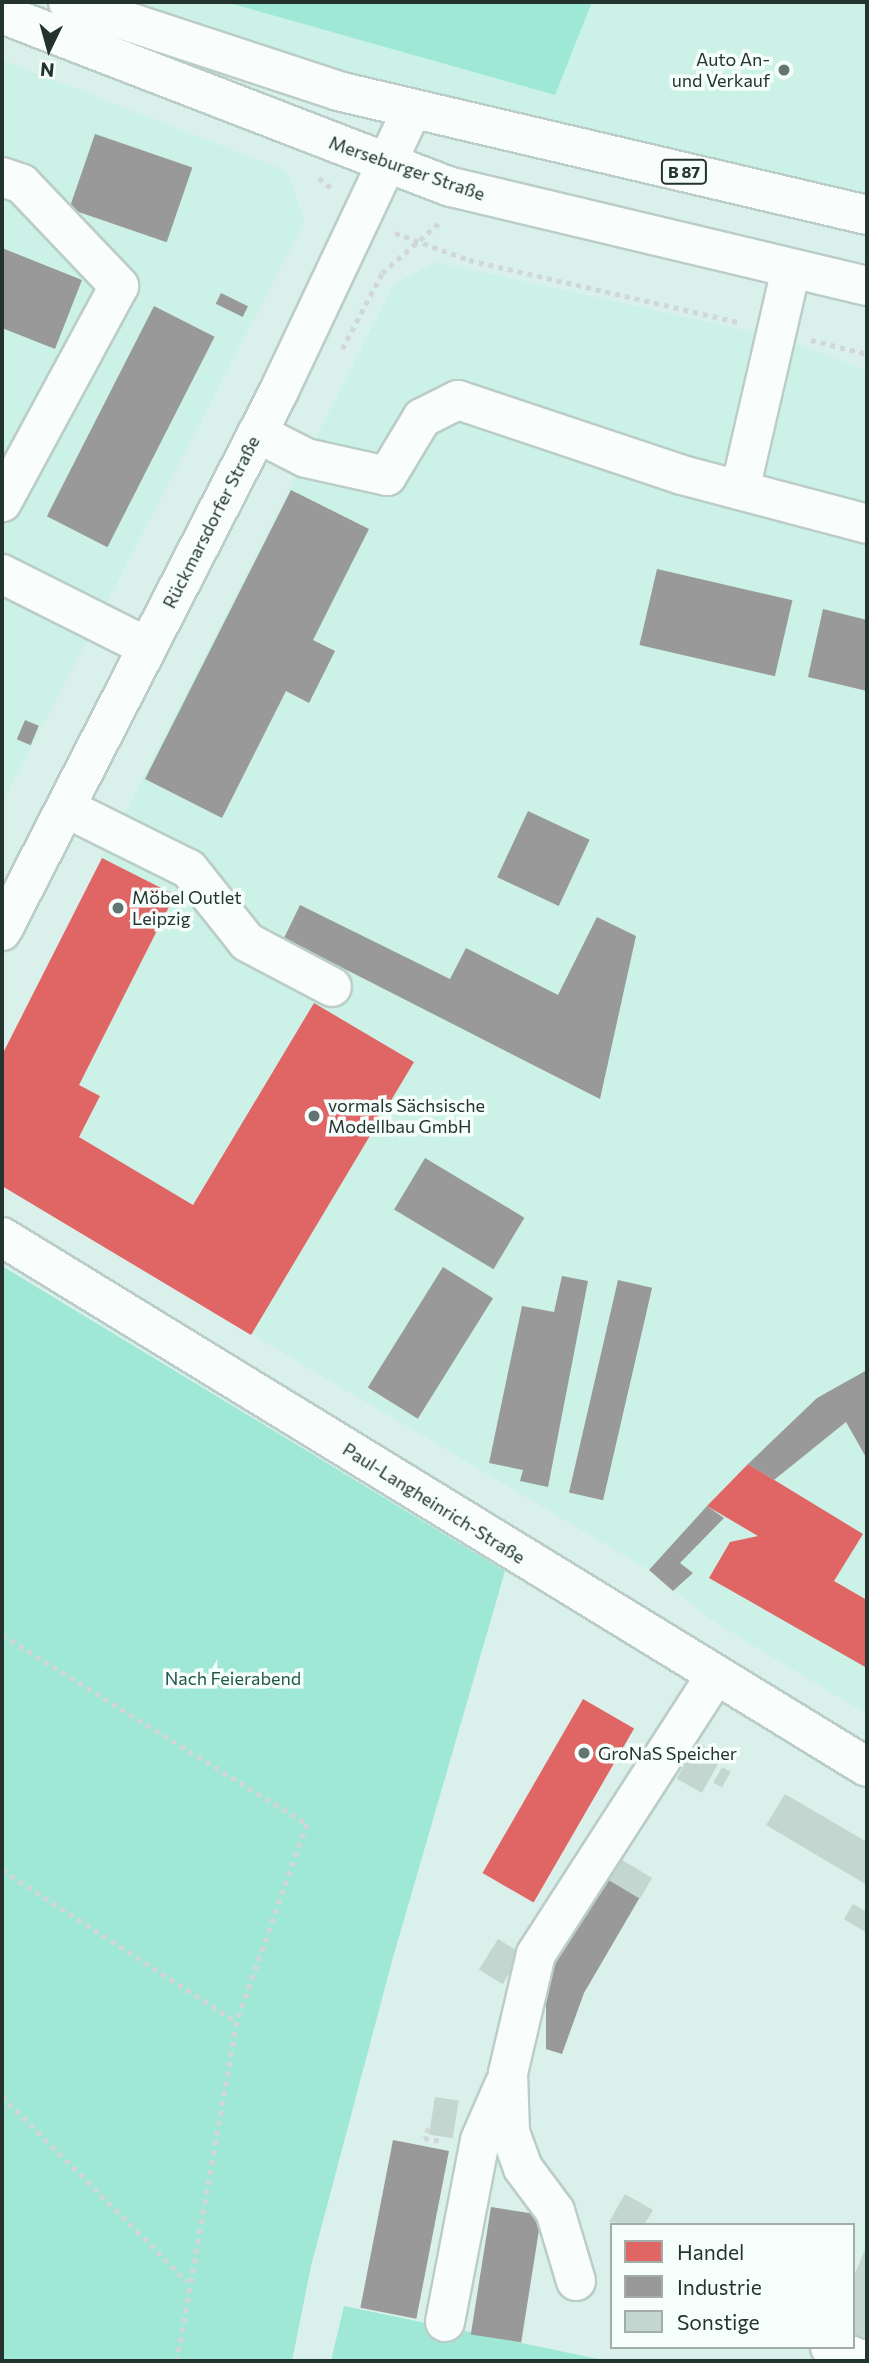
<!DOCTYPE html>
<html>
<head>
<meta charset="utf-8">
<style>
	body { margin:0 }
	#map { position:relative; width:869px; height:2363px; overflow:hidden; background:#daf0ea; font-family:Commissioner,sans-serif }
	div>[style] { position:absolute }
	.built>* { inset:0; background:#ccf2e7 }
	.green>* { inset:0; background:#9fe8d5 }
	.shops>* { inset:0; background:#e06666; transform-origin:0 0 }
	.industry>* { inset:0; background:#999; transform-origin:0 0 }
	.building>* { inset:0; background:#c3d6d0; transform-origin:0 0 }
	.path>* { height:4.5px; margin-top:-2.25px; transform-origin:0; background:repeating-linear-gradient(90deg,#d1d7d6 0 5px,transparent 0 10px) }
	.roads { filter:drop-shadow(2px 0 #bbcdc8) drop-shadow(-2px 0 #bbcdc8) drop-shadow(0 2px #bbcdc8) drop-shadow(0 -2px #bbcdc8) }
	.minor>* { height:38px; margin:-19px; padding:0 19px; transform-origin:19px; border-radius:19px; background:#f9fdfc }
	.major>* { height:38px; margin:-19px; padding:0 19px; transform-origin:19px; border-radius:19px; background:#f9fdfc }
	.dots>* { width:19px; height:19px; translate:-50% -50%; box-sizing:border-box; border:4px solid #f6fefc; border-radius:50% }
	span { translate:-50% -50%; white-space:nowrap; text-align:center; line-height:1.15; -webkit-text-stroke:7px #f6fefc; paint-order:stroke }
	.shield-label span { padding:2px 5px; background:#f6fefc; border:2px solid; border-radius:5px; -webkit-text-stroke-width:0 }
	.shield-label { font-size:16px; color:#23332e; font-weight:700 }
	.poi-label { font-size:18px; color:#23332e }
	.right { translate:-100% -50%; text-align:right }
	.left { translate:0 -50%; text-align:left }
	.street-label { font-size:18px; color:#23332e }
	.park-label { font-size:18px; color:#23584a }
	.frame { position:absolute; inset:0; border:4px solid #23332e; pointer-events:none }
	.legend { position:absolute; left:610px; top:2223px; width:245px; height:126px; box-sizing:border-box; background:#f6fefc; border:2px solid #a2adaa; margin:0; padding:9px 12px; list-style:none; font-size:21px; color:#23332e }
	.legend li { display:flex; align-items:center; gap:14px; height:35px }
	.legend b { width:35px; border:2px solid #a2adaa }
	.north { position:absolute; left:14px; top:14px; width:70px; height:70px; -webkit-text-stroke:5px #f6fefc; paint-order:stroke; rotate:185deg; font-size:19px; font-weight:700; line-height:28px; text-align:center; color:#23332e }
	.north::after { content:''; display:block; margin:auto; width:24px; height:32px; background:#23332e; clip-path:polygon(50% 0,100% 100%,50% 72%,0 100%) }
</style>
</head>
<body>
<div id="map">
	<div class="built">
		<div style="clip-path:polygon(121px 2px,867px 2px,867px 201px,298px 63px)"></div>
		<div style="clip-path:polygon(2px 60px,287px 171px,305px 221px,2px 804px)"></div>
		<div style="clip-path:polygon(437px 262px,777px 337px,867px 370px,867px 1714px,711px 1620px,649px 1570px,2px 1186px,2px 1055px,394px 284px)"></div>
	</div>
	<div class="green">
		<div style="clip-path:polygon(226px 2px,592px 2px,555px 95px)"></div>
		<div style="clip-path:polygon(2px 1266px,505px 1571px,392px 1961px,311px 2266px,292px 2361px,2px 2361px)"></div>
		<div style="clip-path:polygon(344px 2306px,608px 2361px,331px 2361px)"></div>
	</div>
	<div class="shops">
		<div style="clip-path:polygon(102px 858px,175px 895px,79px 1085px,100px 1096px,79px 1137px,193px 1205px,314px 1003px,414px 1062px,251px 1335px,2px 1186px,2px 1055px)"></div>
		<div style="clip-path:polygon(748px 1464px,863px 1534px,834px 1581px,867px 1600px,867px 1668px,709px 1578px,730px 1542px,758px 1536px,707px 1506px)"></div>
		<div style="left:583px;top:1699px;width:59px;height:201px;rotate:30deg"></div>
	</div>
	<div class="industry">
		<div style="left:95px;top:134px;width:103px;height:79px;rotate:19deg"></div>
		<div style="clip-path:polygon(2px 248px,82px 280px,55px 349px,2px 328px)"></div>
		<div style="left:221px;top:293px;width:30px;height:12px;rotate:26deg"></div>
		<div style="left:154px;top:306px;width:68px;height:236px;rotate:27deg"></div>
		<div style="clip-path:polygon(291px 490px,369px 529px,313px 640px,335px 651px,309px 703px,286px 691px,222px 818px,145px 779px)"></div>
		<div style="left:657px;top:569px;width:139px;height:78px;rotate:13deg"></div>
		<div style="clip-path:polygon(823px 609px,867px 620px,867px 691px,808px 677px)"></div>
		<div style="left:25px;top:720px;width:15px;height:21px;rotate:23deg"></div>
		<div style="left:528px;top:811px;width:68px;height:73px;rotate:25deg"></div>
		<div style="clip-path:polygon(300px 905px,450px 979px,466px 948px,558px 995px,597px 917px,636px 936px,600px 1099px,284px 938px)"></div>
		<div style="left:425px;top:1158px;width:116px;height:60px;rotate:31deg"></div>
		<div style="left:443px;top:1267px;width:59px;height:142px;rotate:32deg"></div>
		<div style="clip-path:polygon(562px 1276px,588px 1281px,548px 1487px,520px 1481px,523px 1470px,489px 1463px,522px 1306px,554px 1312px)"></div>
		<div style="left:618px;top:1280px;width:35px;height:218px;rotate:13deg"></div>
		<div style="clip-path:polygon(867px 1370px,867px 1459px,846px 1422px,774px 1480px,748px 1464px,817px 1398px)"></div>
		<div style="clip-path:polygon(707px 1506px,724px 1518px,680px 1563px,693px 1573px,673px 1591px,649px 1570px)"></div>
		<div style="clip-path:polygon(603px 1877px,640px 1897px,584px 1993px,562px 2054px,546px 2049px,546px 1974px)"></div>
		<div style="left:393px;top:2140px;width:57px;height:171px;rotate:11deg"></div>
		<div style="left:491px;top:2207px;width:51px;height:129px;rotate:9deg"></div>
	</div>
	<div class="building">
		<div style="left:697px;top:1742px;width:29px;height:42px;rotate:29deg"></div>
		<div style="left:722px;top:1767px;width:10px;height:18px;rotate:29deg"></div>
		<div style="clip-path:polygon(785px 1794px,867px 1842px,867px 1885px,766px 1825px)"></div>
		<div style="left:617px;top:1857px;width:41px;height:24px;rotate:31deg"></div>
		<div style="clip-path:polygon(853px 1904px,867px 1912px,867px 1933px,844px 1919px)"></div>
		<div style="left:498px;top:1939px;width:28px;height:36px;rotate:32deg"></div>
		<div style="left:435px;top:2097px;width:24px;height:38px;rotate:9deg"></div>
		<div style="clip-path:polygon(625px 2194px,653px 2210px,644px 2225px,609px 2222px)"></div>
		<div style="clip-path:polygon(867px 2245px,867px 2343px,853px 2337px,853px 2278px)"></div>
	</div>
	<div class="path">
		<div style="left:319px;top:178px;width:19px;rotate:39deg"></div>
		<div style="left:395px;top:233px;width:79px;rotate:20deg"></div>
		<div style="left:469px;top:260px;width:279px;rotate:13deg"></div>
		<div style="left:811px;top:340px;width:58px;rotate:14deg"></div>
		<div style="left:342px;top:349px;width:86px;rotate:-62.2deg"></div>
		<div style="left:382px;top:273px;width:76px;rotate:-41.3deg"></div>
		<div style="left:2px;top:1635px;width:359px;rotate:31.8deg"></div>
		<div style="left:307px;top:1824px;width:210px;rotate:109.5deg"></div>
		<div style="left:237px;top:2022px;width:344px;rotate:100deg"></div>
		<div style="left:2px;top:1870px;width:280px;rotate:32.9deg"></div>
		<div style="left:2px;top:2096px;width:262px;rotate:45deg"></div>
		<div style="left:429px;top:2128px;width:11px;rotate:117deg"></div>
		<div style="left:424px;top:2138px;width:20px;rotate:11deg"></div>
	</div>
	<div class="roads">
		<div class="minor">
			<div style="left:2px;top:177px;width:21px;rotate:19deg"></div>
			<div style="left:22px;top:184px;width:141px;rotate:46.4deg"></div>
			<div style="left:119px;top:286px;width:246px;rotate:118.4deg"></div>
			<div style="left:257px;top:433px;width:55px;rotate:27deg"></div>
			<div style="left:306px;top:458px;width:83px;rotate:12.5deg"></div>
			<div style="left:387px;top:476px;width:68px;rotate:-58.9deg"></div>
			<div style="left:422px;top:418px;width:40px;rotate:-26.6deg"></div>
			<div style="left:458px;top:400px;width:236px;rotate:18.5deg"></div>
			<div style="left:682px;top:475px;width:191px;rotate:14.8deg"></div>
			<div style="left:740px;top:490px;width:227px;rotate:-77deg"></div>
			<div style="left:2px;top:574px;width:162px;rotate:26.7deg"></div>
			<div style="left:66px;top:808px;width:137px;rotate:26.4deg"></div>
			<div style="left:189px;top:869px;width:93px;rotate:51.5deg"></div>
			<div style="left:247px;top:942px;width:96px;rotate:27.9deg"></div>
			<div style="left:2px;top:1237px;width:1014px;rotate:31.5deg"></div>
			<div style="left:576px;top:2281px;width:73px;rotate:-106.7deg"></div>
			<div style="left:555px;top:2211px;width:54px;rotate:-126.7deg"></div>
			<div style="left:523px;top:2168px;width:37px;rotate:-110deg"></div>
			<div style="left:510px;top:2133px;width:60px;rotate:-91.9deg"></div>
			<div style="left:508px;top:2073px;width:122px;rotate:-76.8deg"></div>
			<div style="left:536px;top:1954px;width:332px;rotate:-57.2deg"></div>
			<div style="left:445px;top:2322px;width:185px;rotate:-79.1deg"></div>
			<div style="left:480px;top:2140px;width:60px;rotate:-66.4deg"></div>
			<div style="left:830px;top:2347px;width:37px;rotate:22deg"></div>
		</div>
		<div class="major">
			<div style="left:68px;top:2px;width:284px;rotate:18.2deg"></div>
			<div style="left:338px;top:91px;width:543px;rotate:13.19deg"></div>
			<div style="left:2px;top:14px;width:481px;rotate:21.1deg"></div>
			<div style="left:451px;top:187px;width:428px;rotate:13.4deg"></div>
			<div style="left:2px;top:931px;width:605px;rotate:-62.84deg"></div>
			<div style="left:278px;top:393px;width:314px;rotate:-64.7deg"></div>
		</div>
	</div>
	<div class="dots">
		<div style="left:784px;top:70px;background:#637570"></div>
		<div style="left:118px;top:908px;background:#637570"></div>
		<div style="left:314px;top:1116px;background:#637570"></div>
		<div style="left:584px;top:1753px;background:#637570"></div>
	</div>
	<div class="shield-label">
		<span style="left:684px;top:172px">B 87</span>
	</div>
	<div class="poi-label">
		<span class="right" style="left:770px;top:70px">Auto An-<br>und Verkauf</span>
		<span class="left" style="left:132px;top:908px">Möbel Outlet<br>Leipzig</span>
		<span class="left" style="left:328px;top:1116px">vormals Sächsische<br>Modellbau GmbH</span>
		<span class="left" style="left:598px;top:1753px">GroNaS Speicher</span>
	</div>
	<div class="street-label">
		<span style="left:407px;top:168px;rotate:19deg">Merseburger Straße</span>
		<span style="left:211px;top:522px;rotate:-63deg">Rückmarsdorfer Straße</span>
		<span style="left:434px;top:1503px;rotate:32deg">Paul-Langheinrich-Straße</span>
	</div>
	<div class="park-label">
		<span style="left:233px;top:1678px">Nach Feierabend</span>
	</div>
	<div class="frame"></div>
	<ul class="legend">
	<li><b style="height:19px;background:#e06666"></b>Handel</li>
	<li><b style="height:19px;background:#999"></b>Industrie</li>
	<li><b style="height:19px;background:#c3d6d0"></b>Sonstige</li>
	</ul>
	<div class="north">N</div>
</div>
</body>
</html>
